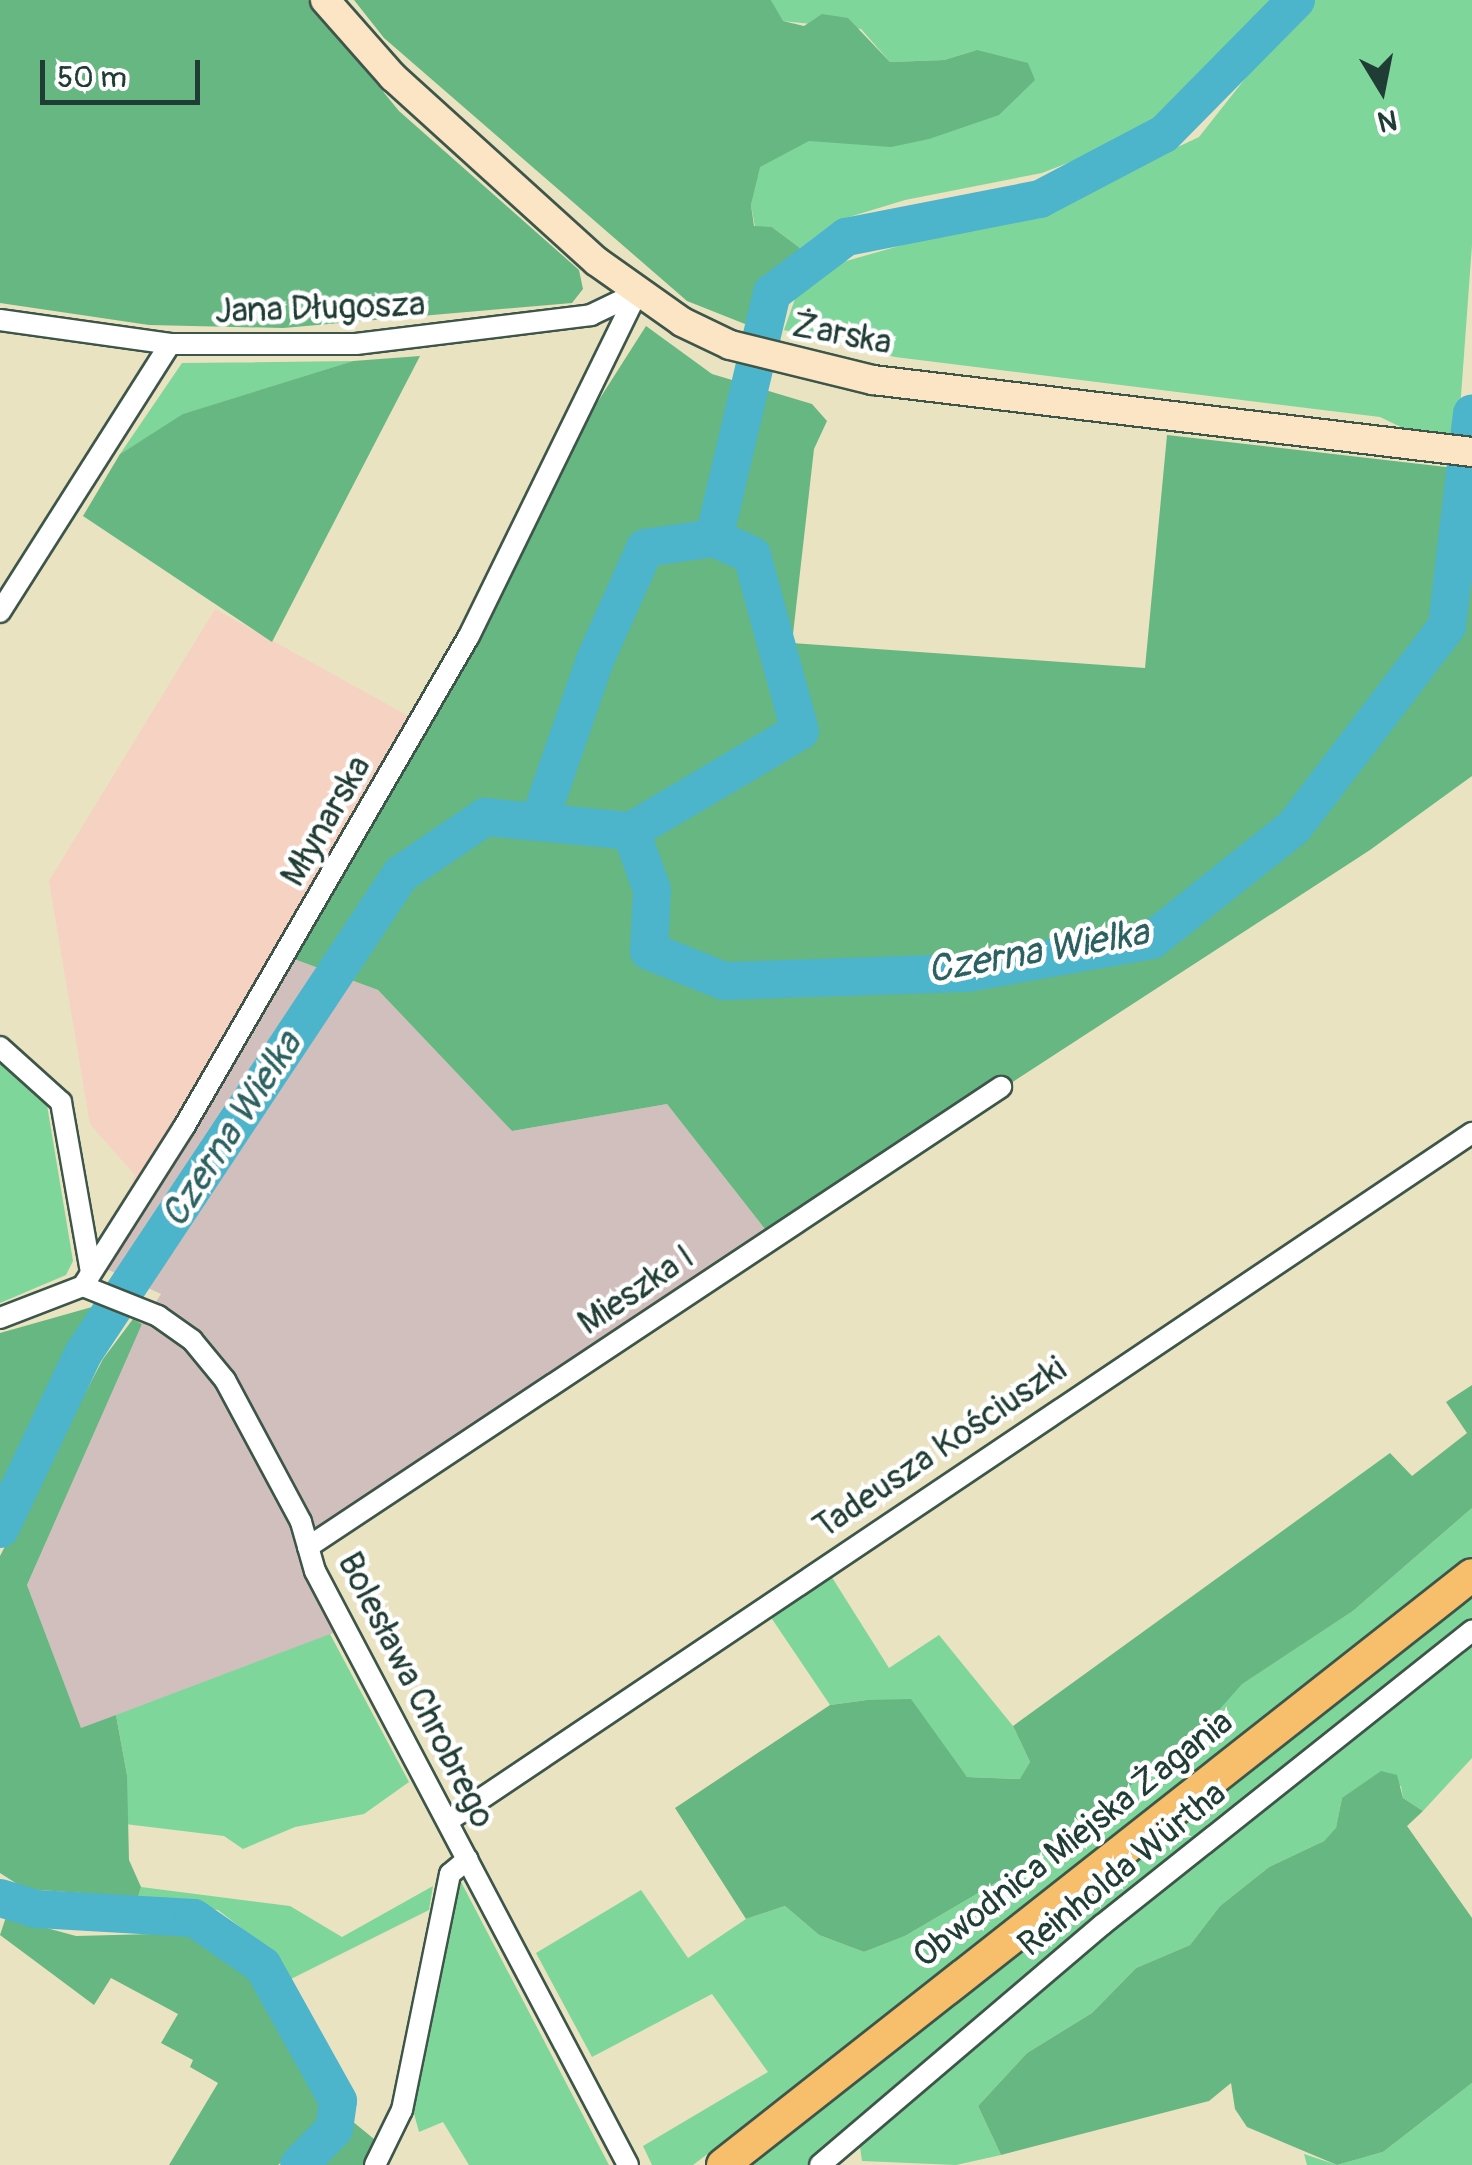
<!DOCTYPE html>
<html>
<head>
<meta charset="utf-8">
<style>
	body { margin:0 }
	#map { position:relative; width:1472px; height:2165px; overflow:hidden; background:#e9e3c2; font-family:Pangolin,sans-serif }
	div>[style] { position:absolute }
	.built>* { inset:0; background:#f5d2c2 }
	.industrial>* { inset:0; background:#d1bfbd }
	.green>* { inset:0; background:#7fd69a }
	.forest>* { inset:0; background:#67b782 }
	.river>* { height:38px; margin:-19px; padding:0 19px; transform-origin:19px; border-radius:19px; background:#4cb4cb }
	.roads { filter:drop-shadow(2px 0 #3d5649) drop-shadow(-2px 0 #3d5649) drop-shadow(0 2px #3d5649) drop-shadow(0 -2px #3d5649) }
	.street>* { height:20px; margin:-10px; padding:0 10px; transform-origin:10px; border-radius:10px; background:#fff }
	.secondary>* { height:28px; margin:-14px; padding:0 14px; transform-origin:14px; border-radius:14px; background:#fce5c4 }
	.primary>* { height:32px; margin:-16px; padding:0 16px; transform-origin:16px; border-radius:16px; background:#f7bf6c }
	span { translate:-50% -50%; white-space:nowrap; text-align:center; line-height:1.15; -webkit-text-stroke:9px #fff; paint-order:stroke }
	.street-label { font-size:35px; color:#1f3d34 }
	.water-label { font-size:38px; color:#2c6161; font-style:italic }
	.north { position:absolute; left:1332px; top:40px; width:100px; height:100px; -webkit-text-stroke:8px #fff; paint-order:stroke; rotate:170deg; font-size:28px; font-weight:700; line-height:40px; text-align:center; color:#1f3d34 }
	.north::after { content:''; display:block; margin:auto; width:35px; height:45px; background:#1f3d34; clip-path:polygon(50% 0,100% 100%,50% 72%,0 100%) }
	.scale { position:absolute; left:40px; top:60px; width:160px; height:45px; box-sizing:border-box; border:5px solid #1f3d34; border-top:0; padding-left:12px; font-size:30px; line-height:35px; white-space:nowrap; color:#1f3d34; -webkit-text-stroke:8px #fff; paint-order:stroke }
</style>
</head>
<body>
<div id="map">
	<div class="built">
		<div style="clip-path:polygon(215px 609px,419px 722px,283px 955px,179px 1155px,98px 1265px,135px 1175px,90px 1124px,49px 881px)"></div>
	</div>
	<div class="industrial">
		<div style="clip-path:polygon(283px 955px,378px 990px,512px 1131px,667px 1104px,772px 1238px,308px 1546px,344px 1629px,81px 1729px,27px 1585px,139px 1329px,161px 1294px,98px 1265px,179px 1155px)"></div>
	</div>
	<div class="green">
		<div style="clip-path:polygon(771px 0,1284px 0,1182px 109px,1142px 134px,1042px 173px,905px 200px,836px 221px,800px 248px,772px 227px,755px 227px,751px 205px,759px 167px,977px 50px,944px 60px,890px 62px,861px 29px,782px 21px)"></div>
		<div style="clip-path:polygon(1307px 0,1472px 0,1472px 245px,1458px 437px,1407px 430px,1380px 417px,895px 357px,784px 330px,800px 285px,818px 269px,1072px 197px,1199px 137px)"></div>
		<div style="clip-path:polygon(353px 361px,184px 414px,120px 454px,182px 363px)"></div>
		<div style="clip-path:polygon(0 1061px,47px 1105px,73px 1261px,66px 1275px,0 1303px)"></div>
		<div style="clip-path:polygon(1472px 1508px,1472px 1560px,975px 1952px,693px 2165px,652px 2165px,643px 2146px,768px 2072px,712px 1994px,592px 2057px,536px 1953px,641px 1890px,688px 1958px,746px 1919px,785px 1906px,819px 1935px,864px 1952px,905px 1936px,1009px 1875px,1140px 1779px,1196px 1736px,1241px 1684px,1353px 1611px)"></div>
		<div style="clip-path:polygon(828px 1571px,889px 1668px,939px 1635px,1013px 1726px,1030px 1762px,1021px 1779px,967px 1777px,939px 1742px,867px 1700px,830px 1705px,768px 1613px)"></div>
		<div style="clip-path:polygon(1472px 1590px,1472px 1622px,814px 2165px,753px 2165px)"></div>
		<div style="clip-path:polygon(330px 1634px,409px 1782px,364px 1814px,295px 1827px,243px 1849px,224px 1836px,125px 1824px,127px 1775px,116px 1715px)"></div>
		<div style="clip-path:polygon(1472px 1639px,1472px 1758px,1423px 1811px,1403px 1798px,1401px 1786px,1342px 1798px,1336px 1829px,1324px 1841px,1269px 1867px,1220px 1906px,1190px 1945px,1136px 1968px,1092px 2013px,1027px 2053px,978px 2106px,1001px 2155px,956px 2165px,862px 2161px,860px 2147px,871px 2130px,1007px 2011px,1445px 1668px)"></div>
		<div style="clip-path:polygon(460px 1880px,609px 2165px,469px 2165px,443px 2122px,419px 2132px,410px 2099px)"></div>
		<div style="clip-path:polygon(433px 1886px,429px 1910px,291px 1979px,266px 1947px,218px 1910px,138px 1897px,141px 1887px,290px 1906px,342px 1937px)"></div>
		<div style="clip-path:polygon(1472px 2083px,1472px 2165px,1307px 2165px,1304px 2154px,1337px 2165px,1383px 2152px)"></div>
	</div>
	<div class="forest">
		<div style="clip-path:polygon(0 0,308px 0,399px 111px,579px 270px,583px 289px,572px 303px,283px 328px,149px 325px,0 303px)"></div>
		<div style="clip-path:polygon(354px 0,771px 0,783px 21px,804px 26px,822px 14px,848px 18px,890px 62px,944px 60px,977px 50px,1028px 63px,1035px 80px,999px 115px,929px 139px,891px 147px,809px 141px,760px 167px,751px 205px,754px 226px,772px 227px,800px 248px,745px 324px,687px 301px,384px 38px)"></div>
		<div style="clip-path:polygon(646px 326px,712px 374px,812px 404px,827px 421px,814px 449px,792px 643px,1145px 668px,1167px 435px,1472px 470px,1472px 776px,1370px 850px,772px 1238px,667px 1104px,512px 1131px,378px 990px,283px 955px,567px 450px)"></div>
		<div style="clip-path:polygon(420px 356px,272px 642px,83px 516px,120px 454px,183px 414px,353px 361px)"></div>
		<div style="clip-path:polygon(92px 1307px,93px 1319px,0 1497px,0 1333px)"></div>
		<div style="clip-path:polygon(133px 1319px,142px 1324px,27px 1585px,81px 1728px,116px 1715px,127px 1775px,129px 1860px,141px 1887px,138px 1897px,25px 1889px,0 1873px,0 1556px,103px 1359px)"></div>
		<div style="clip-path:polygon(1472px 1385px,1472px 1508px,1353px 1611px,1242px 1684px,1196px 1736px,1140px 1779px,1009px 1875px,905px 1936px,864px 1952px,819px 1935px,785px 1906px,746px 1919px,675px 1808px,830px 1705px,867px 1700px,911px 1699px,967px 1777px,1020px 1779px,1030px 1762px,1013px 1726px,1390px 1453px,1412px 1476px,1467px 1433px,1446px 1402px)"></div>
		<div style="clip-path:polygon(1381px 1771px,1397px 1775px,1403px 1798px,1423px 1811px,1407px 1826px,1472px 1918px,1472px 2083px,1383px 2152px,1337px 2165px,1247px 2127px,1235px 2109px,1231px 2083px,1209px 2101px,1001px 2155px,978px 2106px,1027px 2053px,1092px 2013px,1136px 1968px,1190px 1945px,1220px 1906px,1269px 1867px,1324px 1841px,1336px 1828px,1342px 1798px)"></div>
		<div style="clip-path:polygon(6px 1917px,76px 1936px,190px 1933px,237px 1960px,275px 2004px,296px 2041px,318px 2094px,323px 2115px,316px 2134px,278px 2165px,169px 2165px,218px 2083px,190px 2067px,193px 2060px,161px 2043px,178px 2014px,111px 1978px,94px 2005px,0 1935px)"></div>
		<div style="clip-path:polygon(352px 2121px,385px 2148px,374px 2165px,324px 2165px)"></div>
	</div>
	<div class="river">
		<div style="left:539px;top:822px;width:171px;rotate:-70.9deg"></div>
		<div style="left:595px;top:660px;width:123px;rotate:-65.9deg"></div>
		<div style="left:645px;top:548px;width:70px;rotate:-8.2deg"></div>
		<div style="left:714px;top:538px;width:252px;rotate:-76.7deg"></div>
		<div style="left:772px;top:293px;width:93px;rotate:-37.1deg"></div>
		<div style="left:846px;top:237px;width:198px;rotate:-11.1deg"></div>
		<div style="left:1040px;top:199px;width:140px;rotate:-27.7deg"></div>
		<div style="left:1164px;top:134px;width:188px;rotate:-45.4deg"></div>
		<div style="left:631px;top:831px;width:196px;rotate:-30.6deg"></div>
		<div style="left:800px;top:731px;width:182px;rotate:-105.3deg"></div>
		<div style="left:752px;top:555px;width:42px;rotate:-155.9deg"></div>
		<div style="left:0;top:1529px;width:194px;rotate:-64.6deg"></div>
		<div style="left:83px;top:1354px;width:576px;rotate:-56.48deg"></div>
		<div style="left:401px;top:874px;width:102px;rotate:-34.2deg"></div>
		<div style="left:485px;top:817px;width:147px;rotate:5.5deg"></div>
		<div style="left:631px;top:831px;width:63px;rotate:70.4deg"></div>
		<div style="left:652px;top:890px;width:61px;rotate:92.8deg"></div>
		<div style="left:649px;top:951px;width:81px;rotate:21.8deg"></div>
		<div style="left:724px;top:981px;width:243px;rotate:-1.9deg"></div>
		<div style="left:967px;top:973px;width:188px;rotate:-10.1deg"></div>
		<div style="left:1152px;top:940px;width:181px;rotate:-38.5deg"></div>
		<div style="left:1294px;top:827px;width:253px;rotate:-52.7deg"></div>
		<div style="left:1447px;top:626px;width:214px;rotate:-83.3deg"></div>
		<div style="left:0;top:1898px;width:39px;rotate:17deg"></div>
		<div style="left:37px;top:1909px;width:157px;rotate:3.3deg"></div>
		<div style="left:194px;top:1918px;width:84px;rotate:34.8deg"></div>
		<div style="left:263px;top:1966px;width:154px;rotate:60.9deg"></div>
		<div style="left:338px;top:2101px;width:28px;rotate:98deg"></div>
		<div style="left:334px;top:2129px;width:50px;rotate:134.2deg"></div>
	</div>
	<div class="roads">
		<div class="street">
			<div style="left:0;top:320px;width:172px;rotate:8deg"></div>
			<div style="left:170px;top:344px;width:186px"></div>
			<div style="left:356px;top:344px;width:237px;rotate:-7deg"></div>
			<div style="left:591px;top:315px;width:51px;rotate:-25.6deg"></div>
			<div style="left:0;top:612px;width:317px;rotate:-57.6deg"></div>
			<div style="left:0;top:1047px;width:82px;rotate:42deg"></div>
			<div style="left:61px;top:1102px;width:173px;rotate:80deg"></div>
			<div style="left:83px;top:1286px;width:81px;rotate:21.8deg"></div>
			<div style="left:158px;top:1316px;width:42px;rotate:35.2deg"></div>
			<div style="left:192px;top:1340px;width:52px;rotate:50.5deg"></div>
			<div style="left:225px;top:1380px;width:161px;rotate:61.8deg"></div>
			<div style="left:301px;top:1522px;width:51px;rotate:74.1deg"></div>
			<div style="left:315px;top:1571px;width:671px;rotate:62.21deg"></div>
			<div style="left:0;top:1318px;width:89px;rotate:-21.1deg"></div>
			<div style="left:83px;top:1286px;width:188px;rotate:-57.6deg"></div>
			<div style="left:184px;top:1127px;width:568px;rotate:-59.87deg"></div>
			<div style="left:469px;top:636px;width:382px;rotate:-63.9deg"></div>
			<div style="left:308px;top:1547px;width:832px;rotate:-33.58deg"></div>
			<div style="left:448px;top:1821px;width:1234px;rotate:-33.9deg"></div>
			<div style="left:375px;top:2165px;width:61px;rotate:-63.9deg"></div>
			<div style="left:402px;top:2110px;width:241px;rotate:-78.5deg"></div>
			<div style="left:450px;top:1874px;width:23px;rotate:-40deg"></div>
			<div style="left:820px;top:2165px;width:370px;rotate:-40.4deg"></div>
			<div style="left:1102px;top:1925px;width:473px;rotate:-38.5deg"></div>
		</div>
		<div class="secondary">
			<div style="left:325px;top:0;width:103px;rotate:48.6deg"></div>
			<div style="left:393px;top:77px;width:274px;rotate:42.2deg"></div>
			<div style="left:596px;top:261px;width:105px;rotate:35.3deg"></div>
			<div style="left:682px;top:322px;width:53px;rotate:25.6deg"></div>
			<div style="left:730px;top:345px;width:147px;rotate:13.8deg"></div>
			<div style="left:873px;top:380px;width:603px;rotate:6.85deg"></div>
		</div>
		<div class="primary">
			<div style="left:723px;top:2165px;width:953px;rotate:-38.23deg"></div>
		</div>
	</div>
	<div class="street-label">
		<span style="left:320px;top:308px;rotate:-2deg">Jana Długosza</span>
		<span style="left:842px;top:334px;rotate:11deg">Żarska</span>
		<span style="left:326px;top:821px;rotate:-60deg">Młynarska</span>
		<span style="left:636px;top:1290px;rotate:-34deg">Mieszka I</span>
		<span style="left:940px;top:1448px;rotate:-34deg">Tadeusza Kościuszki</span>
		<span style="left:416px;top:1690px;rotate:63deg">Bolesława Chrobrego</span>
		<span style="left:1073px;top:1839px;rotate:-38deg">Obwodnica Miejska Żagania</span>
		<span style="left:1122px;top:1869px;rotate:-39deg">Reinholda Würtha</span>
	</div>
	<div class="water-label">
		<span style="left:1038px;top:952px;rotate:-10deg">Czerna Wielka</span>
		<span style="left:232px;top:1130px;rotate:-57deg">Czerna Wielka</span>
	</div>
	<div class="north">N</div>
	<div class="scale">50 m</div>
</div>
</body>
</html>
